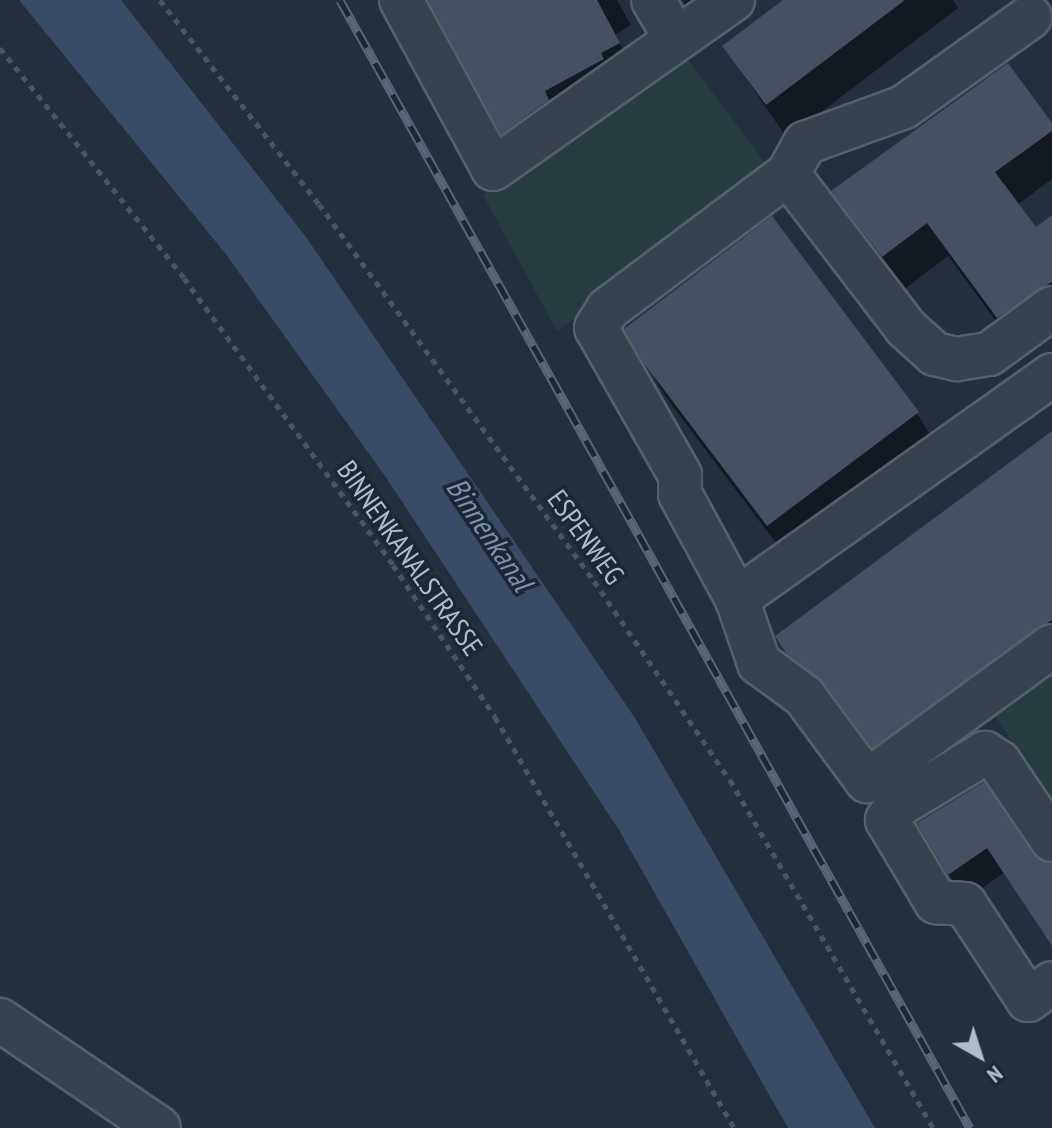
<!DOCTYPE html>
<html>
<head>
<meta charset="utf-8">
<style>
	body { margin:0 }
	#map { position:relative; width:1052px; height:1128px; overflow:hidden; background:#242f3e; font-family:"PT Sans Narrow",sans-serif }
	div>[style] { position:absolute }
	.green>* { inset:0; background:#263c3f }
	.water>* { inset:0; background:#394c67 }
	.shadow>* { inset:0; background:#0007 }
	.building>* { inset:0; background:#455162 }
	.path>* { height:5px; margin-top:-2.5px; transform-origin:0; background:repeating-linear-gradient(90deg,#44595c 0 6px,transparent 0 12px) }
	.roads { filter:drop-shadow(2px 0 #565f6c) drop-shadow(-2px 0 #565f6c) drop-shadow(0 2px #565f6c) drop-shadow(0 -2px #565f6c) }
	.minor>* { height:42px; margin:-21px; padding:0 21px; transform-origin:21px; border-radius:21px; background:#38414e }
	.rail>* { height:9px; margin-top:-4.5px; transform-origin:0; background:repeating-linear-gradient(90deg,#1d2633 0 18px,#5a6575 0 36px); box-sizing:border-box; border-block:2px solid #5a6575 }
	span { translate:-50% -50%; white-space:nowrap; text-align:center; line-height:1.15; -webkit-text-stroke:7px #1d2633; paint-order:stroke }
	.street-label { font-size:28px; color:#b4bcc9 }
	.water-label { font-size:30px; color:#7c92b1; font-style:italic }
	.north { position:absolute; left:940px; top:1016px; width:80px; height:80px; -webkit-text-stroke:6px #1d2633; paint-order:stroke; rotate:141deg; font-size:22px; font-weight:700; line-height:32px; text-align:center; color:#b4bcc9 }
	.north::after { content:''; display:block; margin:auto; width:28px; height:36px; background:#b4bcc9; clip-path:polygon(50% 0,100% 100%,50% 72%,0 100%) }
</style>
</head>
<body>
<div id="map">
	<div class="green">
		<div style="clip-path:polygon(685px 56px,773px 173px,557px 331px,483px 195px,530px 158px,536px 167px)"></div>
		<div style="clip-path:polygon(1052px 660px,1052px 802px,989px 707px)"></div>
	</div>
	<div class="water">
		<div style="clip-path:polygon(19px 0,121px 0,306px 237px,635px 718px,875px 1128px,788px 1128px,619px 830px,385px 476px,225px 253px)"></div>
	</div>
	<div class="shadow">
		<div style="clip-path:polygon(413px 0,617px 0,631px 25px,615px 35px,638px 77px,522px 166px,442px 20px,419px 11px)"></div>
		<div style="clip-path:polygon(683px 0,729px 0,694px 19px)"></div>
		<div style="clip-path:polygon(786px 0,953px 0,958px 8px,787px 138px,724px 47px)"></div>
		<div style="clip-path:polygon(1052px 127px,1052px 179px,1017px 205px,1035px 230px,1052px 218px,1052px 327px,1018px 351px,948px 256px,903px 290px,834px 191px)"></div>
		<div style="clip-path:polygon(771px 219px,917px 413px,937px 447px,788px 559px,665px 396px,627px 329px)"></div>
		<div style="clip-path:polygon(1052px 434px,1052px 665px,893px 780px,845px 716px,808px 687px,778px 636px)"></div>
		<div style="clip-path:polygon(919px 823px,1052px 865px,1052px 946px,1004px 873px,964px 900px)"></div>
	</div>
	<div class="building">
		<div style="clip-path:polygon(428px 0,597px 0,620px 43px,601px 53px,604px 59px,545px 91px,549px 100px,501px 134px)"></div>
		<div style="clip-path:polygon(783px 0,905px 0,766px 105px,722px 46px)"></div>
		<div style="clip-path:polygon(1008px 63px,1052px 123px,1052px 131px,995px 172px,1036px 227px,1052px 215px,1052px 282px,997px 318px,927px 223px,882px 257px,831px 191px)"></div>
		<div style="clip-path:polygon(772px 216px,919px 412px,767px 526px,643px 362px,624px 329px)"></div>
		<div style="clip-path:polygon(1052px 431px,1052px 620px,872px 748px,823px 682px,786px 653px,775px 636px)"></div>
		<div style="clip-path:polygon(984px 782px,1032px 853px,1052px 864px,1052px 946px,987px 848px,948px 875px,917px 823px)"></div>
	</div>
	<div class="path">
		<div style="left:160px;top:0;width:259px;rotate:52.1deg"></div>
		<div style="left:319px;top:204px;width:467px;rotate:53.9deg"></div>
		<div style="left:594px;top:581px;width:241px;rotate:55.7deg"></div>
		<div style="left:730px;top:780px;width:403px;rotate:59.7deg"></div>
		<div style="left:0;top:48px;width:295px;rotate:51.3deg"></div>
		<div style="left:184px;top:278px;width:355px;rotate:53.9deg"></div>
		<div style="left:393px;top:565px;width:183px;rotate:56.1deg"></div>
		<div style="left:495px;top:717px;width:475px;rotate:59.8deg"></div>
	</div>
	<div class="roads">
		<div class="minor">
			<div style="left:401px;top:0;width:192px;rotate:61.4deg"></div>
			<div style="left:493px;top:169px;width:294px;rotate:-35.2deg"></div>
			<div style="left:653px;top:0;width:45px;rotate:59.5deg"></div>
			<div style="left:1030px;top:17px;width:155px;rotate:144.5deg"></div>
			<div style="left:904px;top:107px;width:105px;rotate:160deg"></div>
			<div style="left:805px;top:143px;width:35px;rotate:119deg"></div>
			<div style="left:788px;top:174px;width:194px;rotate:52.5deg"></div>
			<div style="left:906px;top:328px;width:39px;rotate:42deg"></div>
			<div style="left:935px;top:354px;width:23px;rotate:13deg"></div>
			<div style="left:957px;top:359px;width:32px;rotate:-9deg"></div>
			<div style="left:989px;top:354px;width:78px;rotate:-36.1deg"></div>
			<div style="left:1052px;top:375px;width:387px;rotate:144.6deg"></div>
			<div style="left:737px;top:599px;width:68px;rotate:71deg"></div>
			<div style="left:759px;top:663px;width:56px;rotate:36.3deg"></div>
			<div style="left:804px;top:696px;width:106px;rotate:53.5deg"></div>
			<div style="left:867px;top:781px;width:229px;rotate:-36.1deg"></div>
			<div style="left:737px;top:599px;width:119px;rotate:-118.5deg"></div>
			<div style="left:680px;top:494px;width:19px;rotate:-90deg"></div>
			<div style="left:680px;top:475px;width:169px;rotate:-119.7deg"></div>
			<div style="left:596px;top:328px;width:22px;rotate:-58deg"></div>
			<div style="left:608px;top:309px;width:225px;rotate:-36.9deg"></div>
			<div style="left:1052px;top:840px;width:94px;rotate:-124.2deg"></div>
			<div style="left:999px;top:762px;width:17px;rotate:-147deg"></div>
			<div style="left:985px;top:753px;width:104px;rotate:148.8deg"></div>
			<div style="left:896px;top:807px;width:16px;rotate:125deg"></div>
			<div style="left:887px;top:820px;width:96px;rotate:59.1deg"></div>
			<div style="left:936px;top:902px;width:29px;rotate:4deg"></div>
			<div style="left:965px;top:904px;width:115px;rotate:56.7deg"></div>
			<div style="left:1028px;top:1000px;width:29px;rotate:-35deg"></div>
			<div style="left:0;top:1020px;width:192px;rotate:34.2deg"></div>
		</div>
	</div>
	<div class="rail">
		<div style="left:340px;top:0;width:1292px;rotate:60.82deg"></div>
	</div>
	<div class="street-label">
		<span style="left:586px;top:537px;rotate:54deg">ESPENWEG</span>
		<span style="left:410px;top:558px;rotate:55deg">BINNENKANALSTRASSE</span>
	</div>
	<div class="water-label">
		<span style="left:490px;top:534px;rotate:56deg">Binnenkanal</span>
	</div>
	<div class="north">N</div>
</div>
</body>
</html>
